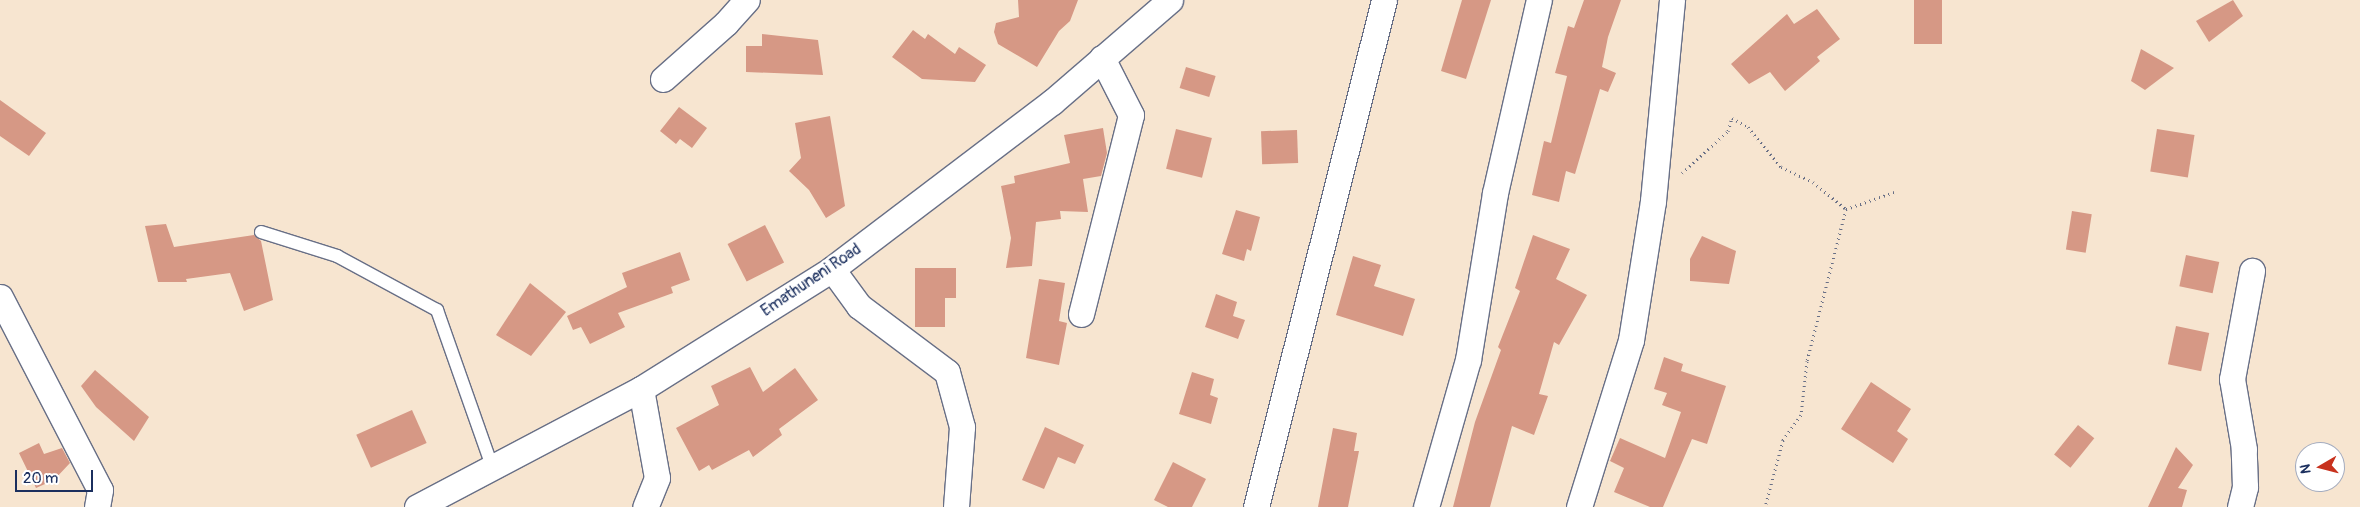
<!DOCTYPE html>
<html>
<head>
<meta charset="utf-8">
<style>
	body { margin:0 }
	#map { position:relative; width:2360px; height:507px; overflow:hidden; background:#f7e5d0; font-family:Pangolin,sans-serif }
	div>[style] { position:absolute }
	.building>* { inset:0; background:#d69885; transform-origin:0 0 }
	.path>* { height:3px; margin-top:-1.5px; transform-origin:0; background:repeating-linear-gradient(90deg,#686f86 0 1px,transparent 0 5px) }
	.roads { filter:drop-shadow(1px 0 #686f86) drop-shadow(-1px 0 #686f86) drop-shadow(0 1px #686f86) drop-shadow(0 -1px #686f86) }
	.lane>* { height:12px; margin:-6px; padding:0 6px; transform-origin:6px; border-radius:6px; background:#fff }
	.street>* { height:25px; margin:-12.5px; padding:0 12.5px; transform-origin:12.5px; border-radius:12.5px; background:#fff }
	span { translate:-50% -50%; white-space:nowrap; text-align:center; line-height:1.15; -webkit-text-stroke:4.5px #fff; paint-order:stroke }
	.street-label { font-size:16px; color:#1b2f5e }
	.north { position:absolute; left:2295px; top:442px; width:50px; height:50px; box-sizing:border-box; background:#fff; border:1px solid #a4acbf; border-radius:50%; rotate:262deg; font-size:14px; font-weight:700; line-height:20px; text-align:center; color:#1b2f5e }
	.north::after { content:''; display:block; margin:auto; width:18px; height:22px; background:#c8321e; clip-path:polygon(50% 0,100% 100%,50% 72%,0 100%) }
	.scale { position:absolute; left:15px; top:470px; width:78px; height:22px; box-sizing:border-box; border:2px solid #1b2f5e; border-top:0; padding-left:6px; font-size:15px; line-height:18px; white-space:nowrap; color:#1b2f5e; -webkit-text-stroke:4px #fff; paint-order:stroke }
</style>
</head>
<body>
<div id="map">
	<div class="building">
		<div style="clip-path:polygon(1018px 0,1078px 0,1070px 21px,1059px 31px,1037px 67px,998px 44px,994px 32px,996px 23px,1019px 17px)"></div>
		<div style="clip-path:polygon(1462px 0,1491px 0,1466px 79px,1441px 71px)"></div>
		<div style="clip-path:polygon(1584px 0,1621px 0,1608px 37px,1602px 67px,1616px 73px,1608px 92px,1600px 89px,1575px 174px,1566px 171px,1559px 202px,1532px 195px,1544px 141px,1551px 143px,1567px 76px,1555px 73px,1568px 26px,1574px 28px)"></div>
		<div style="left:1914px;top:0;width:28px;height:44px"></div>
		<div style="clip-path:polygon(2233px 0,2243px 16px,2209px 42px,2196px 21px)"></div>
		<div style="clip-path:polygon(1817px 9px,1840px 39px,1817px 57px,1820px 61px,1785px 91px,1770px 72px,1749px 84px,1731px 64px,1787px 14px,1794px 24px)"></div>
		<div style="clip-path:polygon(913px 30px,925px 39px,928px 34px,955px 54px,959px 47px,986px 65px,975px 82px,922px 79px,892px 57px)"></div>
		<div style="clip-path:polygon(762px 34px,818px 40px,823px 75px,746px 72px,746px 46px,762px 46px)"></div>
		<div style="clip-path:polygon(2141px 49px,2174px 68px,2145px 90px,2131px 81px)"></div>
		<div style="left:1186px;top:67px;width:31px;height:22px;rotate:17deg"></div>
		<div style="clip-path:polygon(0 100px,46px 133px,29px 156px,0 136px)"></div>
		<div style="clip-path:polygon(679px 107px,707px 128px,692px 148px,680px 139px,676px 144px,660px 131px)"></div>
		<div style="clip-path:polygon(830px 116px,845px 206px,826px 218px,809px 190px,789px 171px,801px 158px,795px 123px)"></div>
		<div style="clip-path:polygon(1103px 128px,1107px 153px,1101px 176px,1083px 179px,1088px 212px,1060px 211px,1061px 219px,1036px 222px,1032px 266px,1006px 268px,1011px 238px,1001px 186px,1015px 183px,1014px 176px,1070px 163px,1064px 135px)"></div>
		<div style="left:1176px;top:129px;width:37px;height:41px;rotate:14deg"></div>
		<div style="left:2157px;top:129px;width:38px;height:43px;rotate:9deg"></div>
		<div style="left:1297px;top:130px;width:33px;height:36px;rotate:88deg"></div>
		<div style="clip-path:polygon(1236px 210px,1260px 217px,1251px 251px,1247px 249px,1244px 261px,1222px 254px)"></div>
		<div style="left:2072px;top:211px;width:20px;height:39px;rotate:9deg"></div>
		<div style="clip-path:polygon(166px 224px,174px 247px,254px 235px,261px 241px,273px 300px,244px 311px,230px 273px,186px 279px,187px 282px,158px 282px,145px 226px)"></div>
		<div style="left:765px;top:225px;width:42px;height:42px;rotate:63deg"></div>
		<div style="clip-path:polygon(1533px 235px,1570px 249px,1556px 279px,1587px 295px,1559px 345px,1554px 342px,1539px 394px,1548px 396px,1534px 435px,1512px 426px,1490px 507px,1453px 507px,1475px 422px,1501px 350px,1498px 347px,1520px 291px,1515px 288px)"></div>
		<div style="clip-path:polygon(1702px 236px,1736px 251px,1729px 284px,1690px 281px,1690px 259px)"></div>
		<div style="clip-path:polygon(680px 252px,690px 280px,671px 287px,673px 293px,618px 313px,625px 327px,590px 344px,581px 327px,573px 330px,567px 316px,627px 287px,622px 273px)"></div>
		<div style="left:2186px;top:255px;width:34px;height:32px;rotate:12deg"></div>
		<div style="clip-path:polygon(1353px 256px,1381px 265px,1374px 286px,1415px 299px,1403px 336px,1336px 315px)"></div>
		<div style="clip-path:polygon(915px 268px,956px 268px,956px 298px,945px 298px,945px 327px,915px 327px)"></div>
		<div style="clip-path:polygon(1039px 279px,1065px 283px,1059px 321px,1067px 323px,1059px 365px,1026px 358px)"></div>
		<div style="clip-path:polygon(530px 283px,566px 312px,531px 356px,496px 335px)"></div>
		<div style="clip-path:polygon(1216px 294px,1237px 302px,1233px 316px,1245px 320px,1238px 339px,1205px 327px)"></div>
		<div style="left:2176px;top:326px;width:34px;height:39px;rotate:12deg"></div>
		<div style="clip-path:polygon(1664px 357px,1683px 364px,1681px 371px,1726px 386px,1707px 444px,1692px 439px,1663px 507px,1650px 507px,1614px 492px,1624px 468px,1610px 461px,1620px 438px,1665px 458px,1681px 412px,1662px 405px,1667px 393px,1654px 389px)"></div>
		<div style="clip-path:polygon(750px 367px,763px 392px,795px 368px,818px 400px,779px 429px,782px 435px,753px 457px,749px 450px,712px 470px,709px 465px,699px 471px,676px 428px,719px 405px,711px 386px)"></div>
		<div style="clip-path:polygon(95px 370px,149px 417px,134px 441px,96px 407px,81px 386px)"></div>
		<div style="clip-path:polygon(1192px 372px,1214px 379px,1210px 395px,1218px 398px,1211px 424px,1179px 414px)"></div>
		<div style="clip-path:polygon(1871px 382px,1911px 409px,1897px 431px,1908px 439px,1893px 463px,1841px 429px)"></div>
		<div style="left:412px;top:410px;width:36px;height:61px;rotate:66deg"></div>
		<div style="left:2078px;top:425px;width:21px;height:38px;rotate:39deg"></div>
		<div style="clip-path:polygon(1045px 427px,1084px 445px,1075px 464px,1058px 457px,1044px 489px,1022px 480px)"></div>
		<div style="clip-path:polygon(1333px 428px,1357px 433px,1354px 451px,1359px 451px,1348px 507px,1318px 507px)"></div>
		<div style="clip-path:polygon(39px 443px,44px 454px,62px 448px,70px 463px,54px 480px,36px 488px,19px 453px)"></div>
		<div style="clip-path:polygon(2176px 447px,2193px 465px,2178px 488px,2187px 490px,2182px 507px,2148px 507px)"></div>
		<div style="clip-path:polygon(1173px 462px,1206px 479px,1192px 507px,1168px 507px,1154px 500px)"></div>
	</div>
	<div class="path">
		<div style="left:1682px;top:173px;width:62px;rotate:-42.4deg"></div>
		<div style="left:1728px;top:131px;width:14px;rotate:-73deg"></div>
		<div style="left:1732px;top:118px;width:18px;rotate:29deg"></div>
		<div style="left:1748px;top:127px;width:52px;rotate:50.5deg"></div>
		<div style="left:1781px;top:167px;width:35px;rotate:25deg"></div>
		<div style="left:1813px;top:182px;width:43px;rotate:39.3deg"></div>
		<div style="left:1846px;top:209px;width:157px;rotate:104.4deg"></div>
		<div style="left:1807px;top:361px;width:54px;rotate:96.3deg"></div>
		<div style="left:1801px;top:415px;width:31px;rotate:126deg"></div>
		<div style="left:1783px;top:440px;width:69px;rotate:105deg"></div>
		<div style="left:1846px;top:209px;width:54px;rotate:-19.4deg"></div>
	</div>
	<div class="roads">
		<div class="lane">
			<div style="left:261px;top:232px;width:80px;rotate:17.5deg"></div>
			<div style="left:337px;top:256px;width:114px;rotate:28.4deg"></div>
			<div style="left:437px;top:310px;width:165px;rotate:70.6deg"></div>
		</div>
		<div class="street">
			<div style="left:663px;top:79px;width:84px;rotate:-41.6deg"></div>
			<div style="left:726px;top:23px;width:31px;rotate:-48deg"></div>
			<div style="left:832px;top:269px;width:46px;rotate:53.9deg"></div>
			<div style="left:859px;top:306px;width:110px;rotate:36.9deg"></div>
			<div style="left:947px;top:372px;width:57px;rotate:74.7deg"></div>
			<div style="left:962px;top:427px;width:80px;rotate:94.3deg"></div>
			<div style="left:0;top:297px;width:217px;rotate:62.6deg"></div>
			<div style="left:100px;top:490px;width:17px;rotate:100deg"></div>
			<div style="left:1081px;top:314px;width:205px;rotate:-75.9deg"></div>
			<div style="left:1131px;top:115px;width:64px;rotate:-117deg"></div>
			<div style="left:641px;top:389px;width:90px;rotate:79.8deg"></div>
			<div style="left:657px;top:478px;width:31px;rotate:112deg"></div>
			<div style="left:417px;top:507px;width:253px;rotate:-27.8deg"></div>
			<div style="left:641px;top:389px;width:226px;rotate:-32.1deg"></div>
			<div style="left:832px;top:269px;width:276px;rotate:-37.2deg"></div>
			<div style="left:1052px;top:102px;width:156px;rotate:-40.8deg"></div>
			<div style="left:1256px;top:507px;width:523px;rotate:-75.83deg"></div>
			<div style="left:1426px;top:507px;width:153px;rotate:-74.1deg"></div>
			<div style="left:1468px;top:360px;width:169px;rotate:-80.8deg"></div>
			<div style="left:1495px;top:193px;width:198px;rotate:-77.2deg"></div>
			<div style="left:1579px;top:507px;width:175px;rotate:-72.7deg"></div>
			<div style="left:1631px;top:340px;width:141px;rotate:-81deg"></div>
			<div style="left:1653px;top:201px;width:202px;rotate:-84.6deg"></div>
			<div style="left:2240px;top:507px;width:21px;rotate:-76deg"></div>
			<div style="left:2245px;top:487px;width:38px;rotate:-92deg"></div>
			<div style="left:2244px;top:449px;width:71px;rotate:-99.7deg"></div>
			<div style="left:2232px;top:379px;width:110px;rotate:-79.5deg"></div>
		</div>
	</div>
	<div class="street-label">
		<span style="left:811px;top:280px;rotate:-34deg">Emathuneni Road</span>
	</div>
	<div class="north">N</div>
	<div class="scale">20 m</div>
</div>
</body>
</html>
